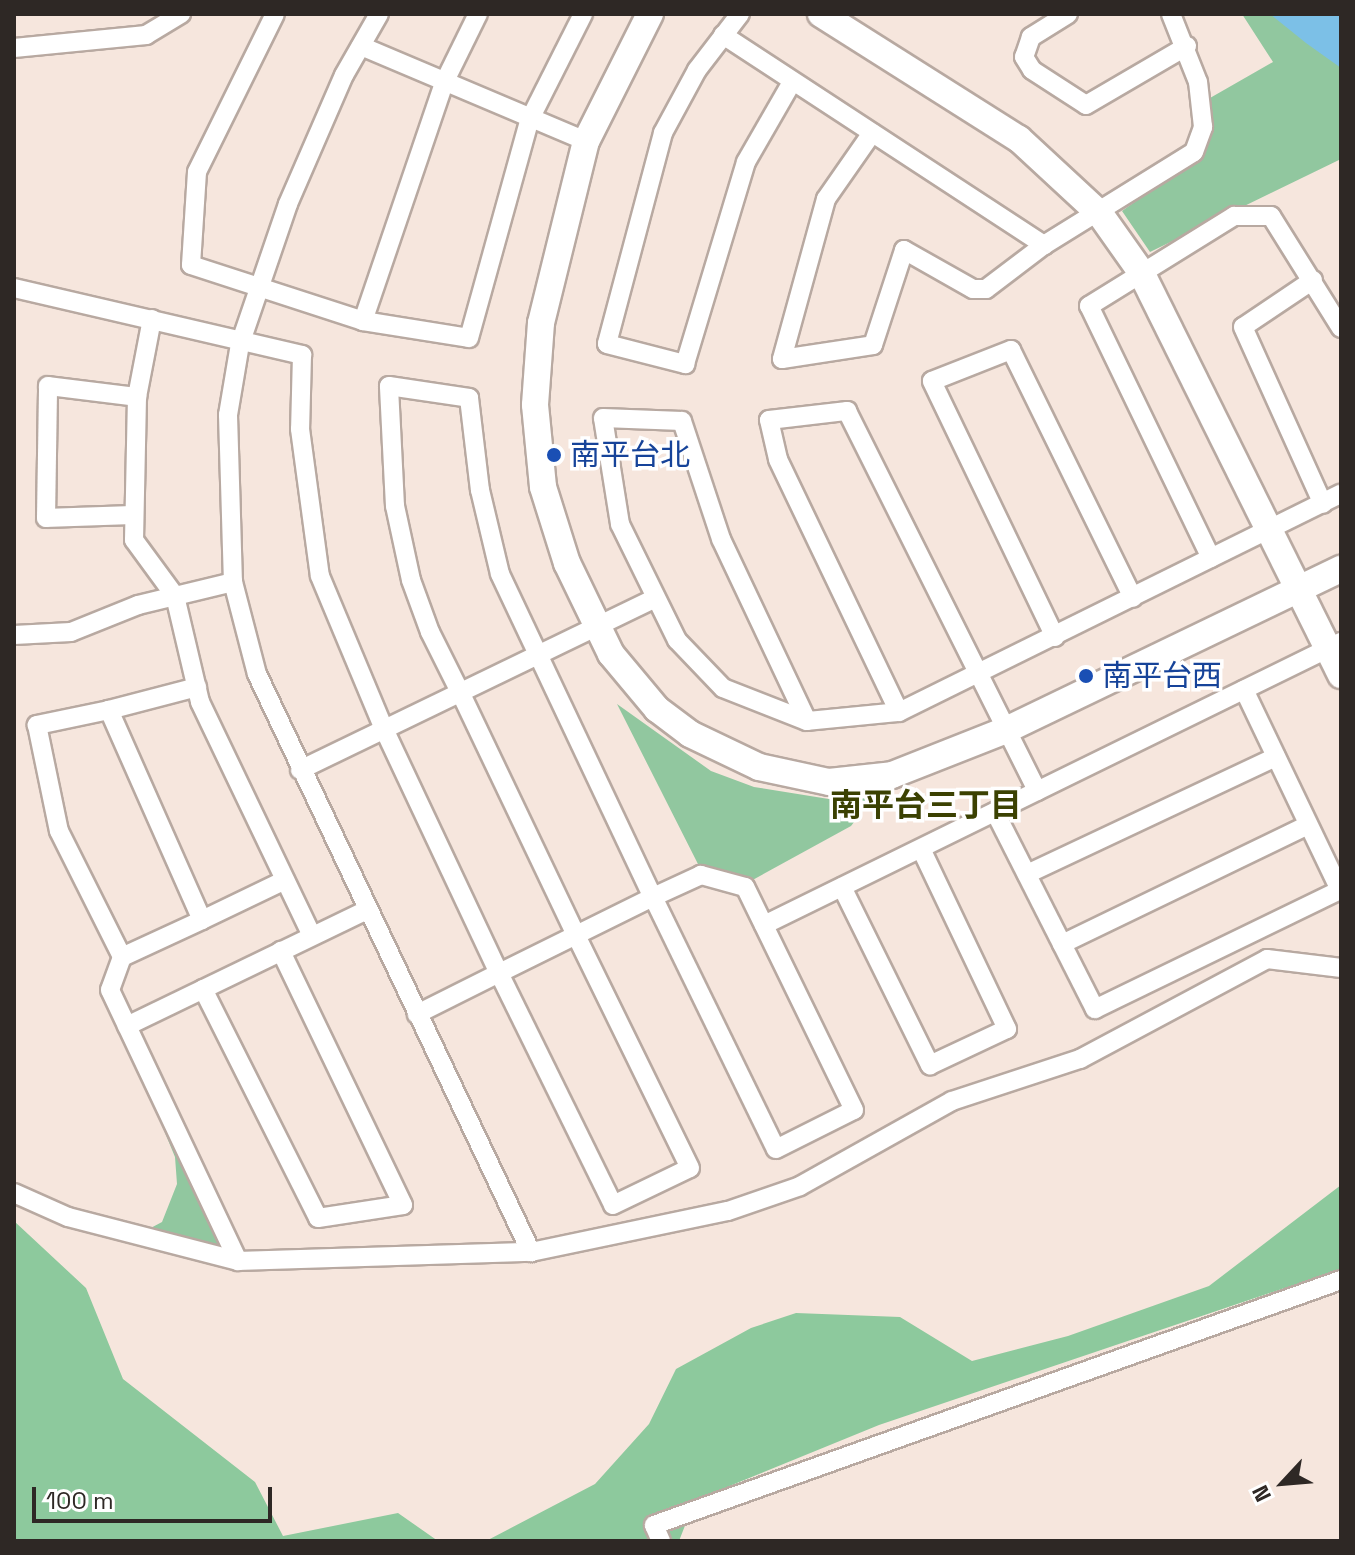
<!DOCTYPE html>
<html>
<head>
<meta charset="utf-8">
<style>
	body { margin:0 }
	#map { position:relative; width:1355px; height:1555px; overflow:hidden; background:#f6e6dd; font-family:"Space Grotesk","Noto Sans JP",sans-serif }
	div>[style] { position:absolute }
	.green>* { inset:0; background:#91c79f }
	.forest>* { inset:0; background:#8dc99d }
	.water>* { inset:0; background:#7cc0e7 }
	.roads { filter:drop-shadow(2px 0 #b8a9a1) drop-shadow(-2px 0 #b8a9a1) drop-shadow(0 2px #b8a9a1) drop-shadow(0 -2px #b8a9a1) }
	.street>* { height:18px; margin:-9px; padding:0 9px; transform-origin:9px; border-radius:9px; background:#fff }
	.secondary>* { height:26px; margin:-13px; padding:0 13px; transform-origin:13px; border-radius:13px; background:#fff }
	.dots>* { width:22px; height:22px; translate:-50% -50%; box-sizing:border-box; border:4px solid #fff; border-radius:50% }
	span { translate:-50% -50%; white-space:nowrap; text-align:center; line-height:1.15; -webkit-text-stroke:7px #fff; paint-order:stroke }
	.transit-label { font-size:30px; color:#164399 }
	.left { translate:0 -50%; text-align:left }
	.neighbourhood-label { font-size:32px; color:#3b4102; font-weight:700 }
	.frame { position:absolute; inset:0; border:16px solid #2e2825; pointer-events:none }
	.north { position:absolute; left:1243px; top:1443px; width:80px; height:80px; -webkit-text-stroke:6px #fff; paint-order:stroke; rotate:244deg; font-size:22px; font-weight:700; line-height:32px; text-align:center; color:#2e2825 }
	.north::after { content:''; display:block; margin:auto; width:28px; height:36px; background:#2e2825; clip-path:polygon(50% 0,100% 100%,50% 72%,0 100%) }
	.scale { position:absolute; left:32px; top:1487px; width:240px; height:36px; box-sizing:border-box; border:4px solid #2e2825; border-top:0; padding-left:10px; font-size:24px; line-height:28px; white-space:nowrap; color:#2e2825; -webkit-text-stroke:6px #fff; paint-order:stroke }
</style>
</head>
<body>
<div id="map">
	<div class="green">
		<div style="clip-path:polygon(1242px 14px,1341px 14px,1341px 159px,1150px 252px,1122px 211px,1175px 173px,1208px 125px,1210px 98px,1273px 62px)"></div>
		<div style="clip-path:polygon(617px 704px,711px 771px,754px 787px,835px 800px,874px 796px,851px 826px,749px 882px,700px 868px)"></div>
		<div style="clip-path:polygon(161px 1123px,233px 1256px,145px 1231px,162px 1222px,177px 1184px,175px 1157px)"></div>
	</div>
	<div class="forest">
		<div style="clip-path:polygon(1341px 1185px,1341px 1269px,879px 1425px,695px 1500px,679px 1541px,486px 1541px,595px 1484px,649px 1424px,676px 1369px,751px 1328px,796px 1313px,900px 1317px,972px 1361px,1068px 1336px,1209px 1286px)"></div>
		<div style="clip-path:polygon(14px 1221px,86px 1288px,123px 1379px,255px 1482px,283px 1536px,398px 1513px,438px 1541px,14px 1541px)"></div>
	</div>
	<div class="water">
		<div style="clip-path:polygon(1270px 14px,1341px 14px,1341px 68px,1306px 43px)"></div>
	</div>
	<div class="roads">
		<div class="street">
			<div style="left:275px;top:14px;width:176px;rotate:116.3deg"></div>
			<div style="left:197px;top:172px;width:93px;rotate:93.7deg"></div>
			<div style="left:191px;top:265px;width:181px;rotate:18deg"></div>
			<div style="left:363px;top:321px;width:107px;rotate:9.1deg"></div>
			<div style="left:469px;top:338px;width:225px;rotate:-74.5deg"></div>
			<div style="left:529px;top:121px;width:120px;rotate:-63.2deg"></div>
			<div style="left:379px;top:14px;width:70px;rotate:119.8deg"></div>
			<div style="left:344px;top:75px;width:141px;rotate:113.5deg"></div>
			<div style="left:288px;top:204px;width:148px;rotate:108.9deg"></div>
			<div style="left:240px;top:344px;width:72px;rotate:99.6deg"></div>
			<div style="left:228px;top:415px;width:167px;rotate:88.3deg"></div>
			<div style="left:233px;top:582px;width:95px;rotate:75.4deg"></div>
			<div style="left:257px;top:674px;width:640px;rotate:64.64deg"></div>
			<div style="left:740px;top:14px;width:71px;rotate:127.5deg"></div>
			<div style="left:697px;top:70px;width:72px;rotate:118.4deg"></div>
			<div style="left:663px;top:133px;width:218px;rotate:104.9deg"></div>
			<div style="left:607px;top:344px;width:81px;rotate:14.4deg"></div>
			<div style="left:685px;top:364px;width:211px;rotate:-73.2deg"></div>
			<div style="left:746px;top:162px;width:92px;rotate:-60.1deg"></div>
			<div style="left:1068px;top:14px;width:44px;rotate:148.1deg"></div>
			<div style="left:1031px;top:37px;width:21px;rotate:109deg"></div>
			<div style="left:1024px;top:57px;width:15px;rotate:58deg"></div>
			<div style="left:1032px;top:70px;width:64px;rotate:32.9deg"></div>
			<div style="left:1086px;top:105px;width:117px;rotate:-30.3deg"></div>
			<div style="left:723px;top:35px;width:384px;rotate:33.2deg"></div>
			<div style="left:1044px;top:245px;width:176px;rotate:-31.8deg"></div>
			<div style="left:1194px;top:152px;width:27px;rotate:-70deg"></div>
			<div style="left:1203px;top:127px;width:45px;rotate:-96.3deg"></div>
			<div style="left:1198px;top:82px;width:73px;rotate:-111.7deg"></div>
			<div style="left:361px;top:46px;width:244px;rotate:22.9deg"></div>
			<div style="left:14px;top:48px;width:133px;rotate:-5.6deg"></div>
			<div style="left:146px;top:35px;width:41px;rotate:-31deg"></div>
			<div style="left:872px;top:133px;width:80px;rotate:124.9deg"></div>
			<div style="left:826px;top:199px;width:166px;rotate:105.4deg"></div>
			<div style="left:782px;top:359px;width:92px;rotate:-8.7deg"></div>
			<div style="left:873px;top:345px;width:100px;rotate:-71.9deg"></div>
			<div style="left:904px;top:250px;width:79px;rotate:29.5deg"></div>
			<div style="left:973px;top:289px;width:13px"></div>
			<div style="left:986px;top:289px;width:73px;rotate:-37.2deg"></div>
			<div style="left:1313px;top:280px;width:84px;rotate:146.1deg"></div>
			<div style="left:1243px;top:327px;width:194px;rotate:65.7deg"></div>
			<div style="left:14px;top:288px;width:296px;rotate:13.1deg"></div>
			<div style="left:302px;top:355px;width:74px;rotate:91.5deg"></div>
			<div style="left:300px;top:429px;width:148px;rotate:82.3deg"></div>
			<div style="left:320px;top:576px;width:166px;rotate:67.3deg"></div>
			<div style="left:384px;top:729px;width:270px;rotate:64.8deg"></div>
			<div style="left:499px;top:973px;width:258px;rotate:63.8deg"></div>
			<div style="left:613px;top:1205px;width:85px;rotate:-25.7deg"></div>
			<div style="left:690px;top:1168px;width:259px;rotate:-116.1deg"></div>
			<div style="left:576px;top:935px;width:269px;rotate:-115.5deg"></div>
			<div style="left:460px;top:692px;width:67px;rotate:-116.6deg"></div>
			<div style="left:430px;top:632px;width:55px;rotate:-110.1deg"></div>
			<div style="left:411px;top:580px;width:76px;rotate:-102.2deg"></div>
			<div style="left:395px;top:506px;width:120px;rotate:-92.9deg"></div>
			<div style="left:389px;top:386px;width:81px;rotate:8.5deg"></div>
			<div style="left:469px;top:398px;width:93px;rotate:83.2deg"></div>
			<div style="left:480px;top:490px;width:86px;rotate:76.6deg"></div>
			<div style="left:500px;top:574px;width:357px;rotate:64.7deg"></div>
			<div style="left:653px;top:897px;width:280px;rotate:64deg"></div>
			<div style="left:776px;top:1149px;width:87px;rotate:-26.6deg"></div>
			<div style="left:854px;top:1110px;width:248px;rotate:-116deg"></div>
			<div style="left:745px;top:887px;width:46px;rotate:-164.7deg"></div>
			<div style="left:701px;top:875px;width:53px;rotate:155.4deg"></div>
			<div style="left:653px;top:897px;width:172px;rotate:153.7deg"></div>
			<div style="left:499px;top:973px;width:92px;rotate:153.4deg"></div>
			<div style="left:152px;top:319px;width:79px;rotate:100.9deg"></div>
			<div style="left:137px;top:397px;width:143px;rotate:91.2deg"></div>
			<div style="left:134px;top:540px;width:69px;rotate:53.8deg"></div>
			<div style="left:175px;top:596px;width:109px;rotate:76.7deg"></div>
			<div style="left:200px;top:702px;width:259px;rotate:64.4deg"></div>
			<div style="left:363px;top:321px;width:251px;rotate:-71.2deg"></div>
			<div style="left:444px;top:83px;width:77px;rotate:-63.8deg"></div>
			<div style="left:603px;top:418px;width:79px;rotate:2.2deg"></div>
			<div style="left:682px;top:421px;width:124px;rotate:71.7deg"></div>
			<div style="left:721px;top:539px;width:201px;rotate:64.7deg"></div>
			<div style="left:807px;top:721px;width:90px;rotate:-158.6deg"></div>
			<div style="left:723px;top:688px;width:66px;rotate:-133.8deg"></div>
			<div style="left:677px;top:640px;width:129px;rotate:-116.2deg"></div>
			<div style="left:620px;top:524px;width:107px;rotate:-99.1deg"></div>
			<div style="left:131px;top:515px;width:85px;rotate:178deg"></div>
			<div style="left:46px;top:518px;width:132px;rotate:-89.1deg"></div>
			<div style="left:48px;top:386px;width:90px;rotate:7deg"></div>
			<div style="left:1211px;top:558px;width:280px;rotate:-115.8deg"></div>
			<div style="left:1089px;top:306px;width:171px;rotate:-31.8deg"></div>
			<div style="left:1234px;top:216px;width:37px"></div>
			<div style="left:1271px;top:216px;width:132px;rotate:58deg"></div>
			<div style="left:14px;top:635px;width:57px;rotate:-3deg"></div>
			<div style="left:71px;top:632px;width:72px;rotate:-21.9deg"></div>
			<div style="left:138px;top:605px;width:98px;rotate:-13.6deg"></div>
			<div style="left:1055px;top:637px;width:284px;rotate:-115.7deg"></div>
			<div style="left:932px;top:381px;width:85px;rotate:-21.4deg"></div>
			<div style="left:1011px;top:350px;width:276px;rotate:63.8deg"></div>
			<div style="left:109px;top:710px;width:91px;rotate:-14.6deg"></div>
			<div style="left:899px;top:712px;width:280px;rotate:-115.6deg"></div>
			<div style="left:778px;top:459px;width:40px;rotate:-103deg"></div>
			<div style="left:769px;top:420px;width:79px;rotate:-6.6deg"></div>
			<div style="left:847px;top:411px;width:425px;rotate:63.4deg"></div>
			<div style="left:807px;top:721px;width:92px;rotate:-5.6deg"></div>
			<div style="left:899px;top:712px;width:493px;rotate:-26.3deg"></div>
			<div style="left:300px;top:770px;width:392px;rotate:-25.8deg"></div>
			<div style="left:995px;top:812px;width:221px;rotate:63.1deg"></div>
			<div style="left:1095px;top:1009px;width:272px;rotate:-25.9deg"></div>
			<div style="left:1340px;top:890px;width:222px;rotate:-115.6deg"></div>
			<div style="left:1027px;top:874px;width:275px;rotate:-25.2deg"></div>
			<div style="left:842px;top:887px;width:199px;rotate:63.7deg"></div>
			<div style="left:930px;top:1065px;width:85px;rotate:-25.1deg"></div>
			<div style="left:1007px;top:1029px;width:199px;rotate:-115.5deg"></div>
			<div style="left:202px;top:920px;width:92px;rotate:-25.7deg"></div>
			<div style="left:764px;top:925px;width:643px;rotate:-26.13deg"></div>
			<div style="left:1062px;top:944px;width:273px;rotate:-25.8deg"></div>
			<div style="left:122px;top:957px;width:88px;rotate:-24.8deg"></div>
			<div style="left:202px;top:920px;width:230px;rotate:-113.9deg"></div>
			<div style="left:109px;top:710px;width:74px;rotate:168.2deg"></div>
			<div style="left:37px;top:725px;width:108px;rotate:78.3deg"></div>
			<div style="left:59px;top:831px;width:141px;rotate:63.4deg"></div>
			<div style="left:122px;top:957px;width:35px;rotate:110deg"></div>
			<div style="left:110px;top:990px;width:300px;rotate:64.7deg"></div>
			<div style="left:203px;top:989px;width:256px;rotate:63.3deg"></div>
			<div style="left:318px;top:1218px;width:86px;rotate:-8.7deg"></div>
			<div style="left:403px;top:1205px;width:282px;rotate:-115.7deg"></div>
			<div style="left:127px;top:1026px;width:267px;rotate:-25.8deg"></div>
			<div style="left:14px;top:1193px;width:59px;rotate:24deg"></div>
			<div style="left:68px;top:1217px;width:176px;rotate:14.5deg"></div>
			<div style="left:238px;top:1261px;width:293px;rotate:-1.8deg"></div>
			<div style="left:531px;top:1252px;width:201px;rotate:-11.8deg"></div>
			<div style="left:728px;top:1211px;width:76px;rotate:-19.1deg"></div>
			<div style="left:800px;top:1186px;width:174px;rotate:-29.2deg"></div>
			<div style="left:952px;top:1101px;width:135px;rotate:-18.2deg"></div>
			<div style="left:1080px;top:1059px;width:212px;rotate:-28.1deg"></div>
			<div style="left:1267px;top:959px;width:75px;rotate:6.9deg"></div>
			<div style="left:661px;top:1541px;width:17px;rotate:-114deg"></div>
			<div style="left:654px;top:1525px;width:729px;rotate:-19.63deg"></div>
		</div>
		<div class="secondary">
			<div style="left:650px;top:14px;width:142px;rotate:116.7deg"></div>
			<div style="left:586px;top:141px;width:187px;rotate:103.9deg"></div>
			<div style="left:541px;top:323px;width:82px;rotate:94.2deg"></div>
			<div style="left:535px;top:405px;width:82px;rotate:84.4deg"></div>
			<div style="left:543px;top:487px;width:80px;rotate:72.5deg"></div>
			<div style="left:567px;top:563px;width:101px;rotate:64.2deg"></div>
			<div style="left:611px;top:654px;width:72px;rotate:50.1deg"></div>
			<div style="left:657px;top:709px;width:41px;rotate:37.1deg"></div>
			<div style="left:690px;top:734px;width:76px;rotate:25.6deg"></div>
			<div style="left:759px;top:767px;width:72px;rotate:12.1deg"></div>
			<div style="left:829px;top:782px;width:63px;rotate:-6.3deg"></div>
			<div style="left:892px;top:775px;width:123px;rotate:-21.5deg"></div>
			<div style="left:1006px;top:730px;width:372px;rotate:-25.7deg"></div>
			<div style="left:821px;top:14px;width:234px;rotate:32.3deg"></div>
			<div style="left:1019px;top:139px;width:110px;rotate:42.8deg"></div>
			<div style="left:1100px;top:214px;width:71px;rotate:54.7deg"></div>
			<div style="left:1141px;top:272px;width:450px;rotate:63.6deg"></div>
		</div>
	</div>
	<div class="dots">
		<div style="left:554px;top:455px;background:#1a4fb4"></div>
		<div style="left:1086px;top:676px;background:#1a4fb4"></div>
	</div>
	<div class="transit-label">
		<span class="left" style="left:570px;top:455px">南平台北</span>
		<span class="left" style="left:1102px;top:676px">南平台西</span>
	</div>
	<div class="neighbourhood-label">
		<span style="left:926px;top:805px">南平台三丁目</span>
	</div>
	<div class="frame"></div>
	<div class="north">N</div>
	<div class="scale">100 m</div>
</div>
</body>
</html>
